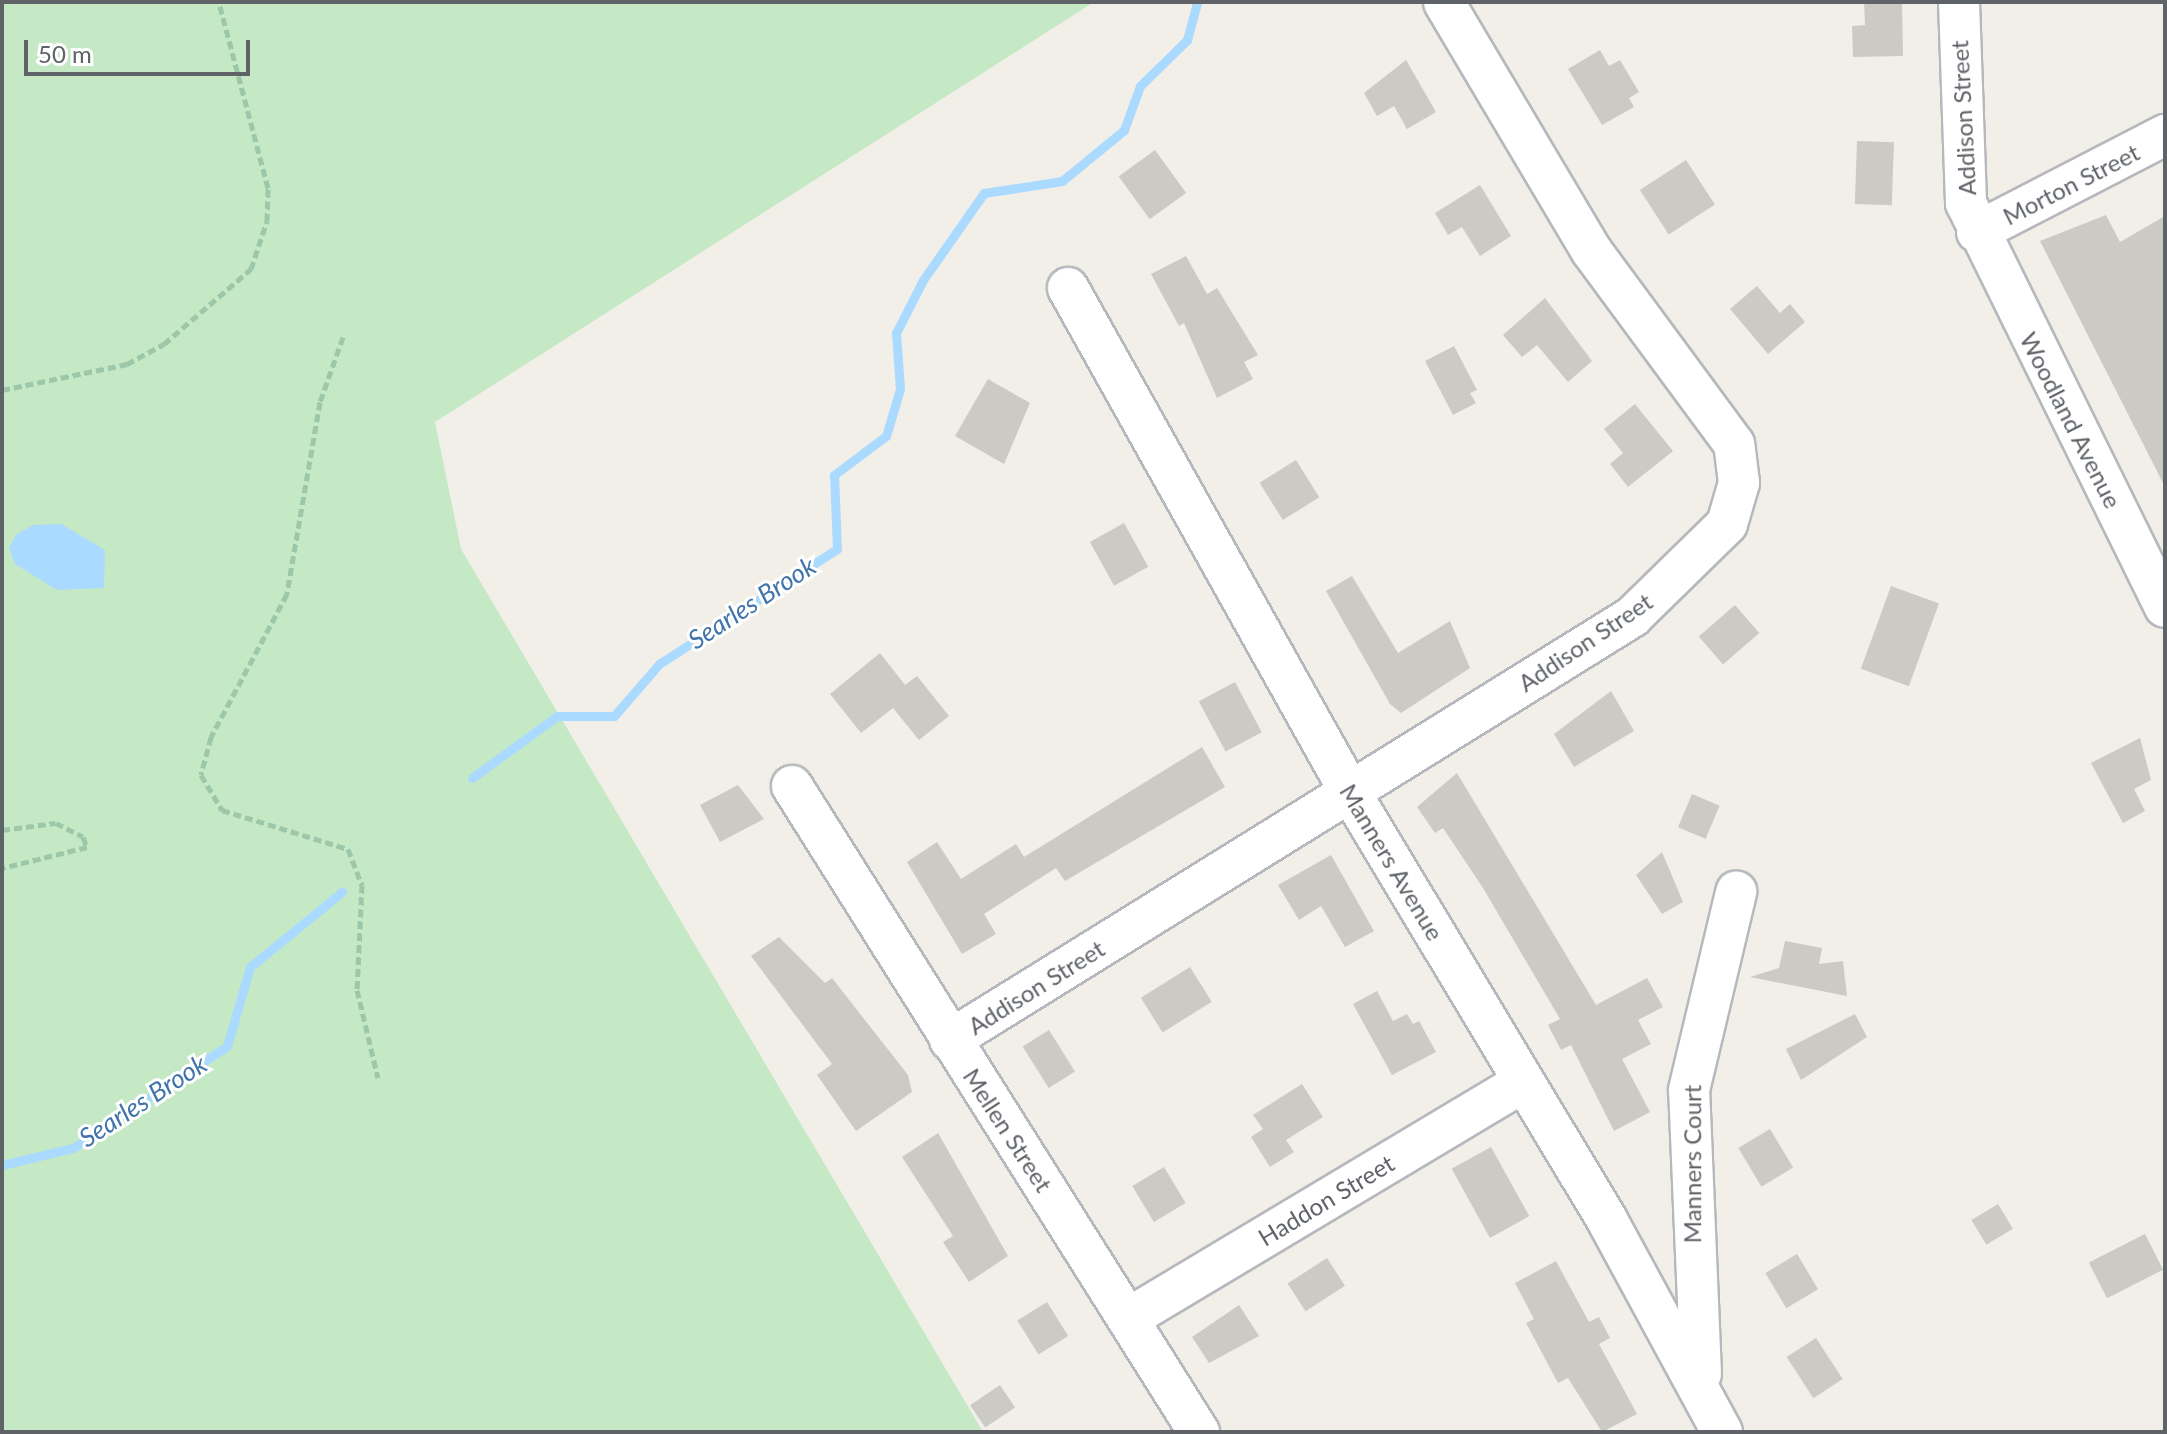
<!DOCTYPE html>
<html>
<head>
<meta charset="utf-8">
<style>
	body { margin:0 }
	#map { position:relative; width:2167px; height:1434px; overflow:hidden; background:#f1efe8; font-family:Lato,sans-serif }
	div>[style] { position:absolute }
	.green>* { inset:0; background:#c5e8c5 }
	.water>* { inset:0; background:#aadaff }
	.stream>* { height:9px; margin:-4.5px; padding:0 4.5px; transform-origin:4.5px; border-radius:4.5px; background:#aadaff }
	.building>* { inset:0; background:#cccac5; transform-origin:0 0 }
	.path>* { height:5px; margin-top:-2.5px; transform-origin:0; background:repeating-linear-gradient(90deg,#9cc7a9 0 8px,transparent 0 12px) }
	.roads { filter:drop-shadow(2px 0 #b5b8bc) drop-shadow(-2px 0 #b5b8bc) drop-shadow(0 2px #b5b8bc) drop-shadow(0 -2px #b5b8bc) }
	.minor>* { height:40px; margin:-20px; padding:0 20px; transform-origin:20px; border-radius:20px; background:#fff }
	span { translate:-50% -50%; white-space:nowrap; text-align:center; line-height:1.15; -webkit-text-stroke:6px #fff; paint-order:stroke }
	.street-label { font-size:24px; color:#5f6368 }
	.water-label { font-size:26px; color:#4174aa; font-style:italic }
	.frame { position:absolute; inset:0; border:4px solid #5f6368; pointer-events:none }
	.scale { position:absolute; left:24px; top:40px; width:226px; height:36px; box-sizing:border-box; border:4px solid #5f6368; border-top:0; padding-left:10px; font-size:24px; line-height:28px; white-space:nowrap; color:#5f6368; -webkit-text-stroke:6px #fff; paint-order:stroke }
</style>
</head>
<body>
<div id="map">
	<div class="green">
		<div style="clip-path:polygon(2px 2px,1094px 2px,435px 422px,461px 549px,983px 1432px,2px 1432px)"></div>
	</div>
	<div class="water">
		<div style="clip-path:polygon(61px 524px,105px 550px,104px 588px,57px 590px,15px 564px,9px 548px,16px 535px,33px 525px)"></div>
	</div>
	<div class="stream">
		<div style="left:472px;top:778px;width:105px;rotate:-36.1deg"></div>
		<div style="left:557px;top:716px;width:57px"></div>
		<div style="left:614px;top:716px;width:69px;rotate:-49.1deg"></div>
		<div style="left:659px;top:664px;width:212px;rotate:-32.9deg"></div>
		<div style="left:837px;top:549px;width:74px;rotate:-92.3deg"></div>
		<div style="left:834px;top:475px;width:65px;rotate:-36.9deg"></div>
		<div style="left:886px;top:436px;width:49px;rotate:-73.4deg"></div>
		<div style="left:900px;top:389px;width:56px;rotate:-94.1deg"></div>
		<div style="left:896px;top:333px;width:59px;rotate:-63deg"></div>
		<div style="left:923px;top:280px;width:106px;rotate:-55deg"></div>
		<div style="left:984px;top:193px;width:79px;rotate:-8.7deg"></div>
		<div style="left:1062px;top:181px;width:80px;rotate:-39.4deg"></div>
		<div style="left:1124px;top:130px;width:47px;rotate:-70deg"></div>
		<div style="left:1140px;top:86px;width:66px;rotate:-44.4deg"></div>
		<div style="left:1187px;top:40px;width:39px;rotate:-75deg"></div>
		<div style="left:2px;top:1165px;width:73px;rotate:-13.5deg"></div>
		<div style="left:73px;top:1148px;width:185px;rotate:-33.5deg"></div>
		<div style="left:227px;top:1046px;width:82px;rotate:-73.8deg"></div>
		<div style="left:250px;top:967px;width:119px;rotate:-39.2deg"></div>
	</div>
	<div class="building">
		<div style="clip-path:polygon(1864px 2px,1902px 2px,1903px 56px,1853px 57px,1852px 26px,1865px 25px)"></div>
		<div style="clip-path:polygon(1600px 50px,1609px 66px,1620px 60px,1639px 92px,1629px 98px,1634px 107px,1602px 125px,1568px 69px)"></div>
		<div style="clip-path:polygon(1406px 60px,1436px 112px,1407px 129px,1394px 106px,1377px 116px,1364px 93px)"></div>
		<div style="left:1857px;top:141px;width:37px;height:63px;rotate:2deg"></div>
		<div style="left:1155px;top:150px;width:53px;height:45px;rotate:54deg"></div>
		<div style="left:1686px;top:160px;width:53px;height:55px;rotate:57deg"></div>
		<div style="clip-path:polygon(1480px 185px,1511px 236px,1480px 256px,1462px 227px,1448px 235px,1435px 213px)"></div>
		<div style="clip-path:polygon(2106px 215px,2120px 242px,2165px 216px,2165px 487px,2040px 241px)"></div>
		<div style="clip-path:polygon(1186px 256px,1207px 294px,1217px 288px,1258px 355px,1244px 362px,1253px 379px,1217px 398px,1184px 323px,1179px 326px,1151px 274px)"></div>
		<div style="clip-path:polygon(1757px 286px,1780px 313px,1790px 304px,1805px 322px,1768px 354px,1730px 309px)"></div>
		<div style="clip-path:polygon(1545px 298px,1592px 361px,1568px 382px,1537px 345px,1522px 357px,1503px 335px)"></div>
		<div style="clip-path:polygon(1454px 346px,1477px 390px,1470px 393px,1476px 403px,1453px 415px,1425px 361px)"></div>
		<div style="clip-path:polygon(988px 379px,1030px 403px,1004px 464px,955px 436px)"></div>
		<div style="clip-path:polygon(1635px 404px,1673px 451px,1628px 487px,1610px 464px,1623px 453px,1604px 429px)"></div>
		<div style="left:1296px;top:460px;width:44px;height:43px;rotate:58deg"></div>
		<div style="left:1124px;top:523px;width:50px;height:39px;rotate:61deg"></div>
		<div style="clip-path:polygon(1352px 576px,1398px 653px,1450px 621px,1470px 668px,1401px 713px,1390px 704px,1326px 591px)"></div>
		<div style="left:1891px;top:586px;width:51px;height:88px;rotate:20deg"></div>
		<div style="left:1735px;top:605px;width:37px;height:48px;rotate:49deg"></div>
		<div style="clip-path:polygon(880px 653px,905px 685px,917px 676px,949px 716px,919px 740px,893px 708px,861px 733px,830px 694px)"></div>
		<div style="left:1235px;top:682px;width:57px;height:41px;rotate:62deg"></div>
		<div style="clip-path:polygon(1611px 691px,1634px 731px,1574px 767px,1554px 734px)"></div>
		<div style="clip-path:polygon(2140px 738px,2151px 780px,2134px 789px,2145px 811px,2123px 823px,2091px 763px)"></div>
		<div style="clip-path:polygon(1202px 747px,1225px 787px,1065px 881px,1056px 868px,984px 914px,996px 934px,962px 954px,907px 862px,937px 842px,961px 879px,1016px 844px,1024px 857px)"></div>
		<div style="clip-path:polygon(1457px 773px,1596px 1005px,1647px 978px,1663px 1007px,1638px 1020px,1651px 1044px,1622px 1059px,1650px 1112px,1614px 1131px,1571px 1045px,1561px 1050px,1548px 1025px,1560px 1019px,1483px 888px,1443px 828px,1435px 833px,1417px 807px)"></div>
		<div style="clip-path:polygon(738px 785px,764px 819px,720px 842px,700px 805px)"></div>
		<div style="left:1692px;top:794px;width:30px;height:36px;rotate:23deg"></div>
		<div style="clip-path:polygon(1662px 852px,1683px 902px,1662px 914px,1636px 875px)"></div>
		<div style="clip-path:polygon(1331px 855px,1374px 931px,1345px 947px,1321px 906px,1299px 920px,1278px 885px)"></div>
		<div style="clip-path:polygon(779px 937px,825px 983px,832px 978px,908px 1075px,912px 1092px,856px 1131px,817px 1075px,832px 1064px,751px 956px)"></div>
		<div style="clip-path:polygon(1785px 941px,1822px 948px,1819px 964px,1843px 961px,1847px 996px,1750px 977px,1779px 968px)"></div>
		<div style="left:1190px;top:967px;width:41px;height:58px;rotate:58deg"></div>
		<div style="clip-path:polygon(1377px 991px,1393px 1021px,1407px 1014px,1413px 1024px,1419px 1021px,1436px 1052px,1392px 1075px,1353px 1004px)"></div>
		<div style="clip-path:polygon(1855px 1014px,1867px 1037px,1801px 1080px,1786px 1049px)"></div>
		<div style="left:1049px;top:1030px;width:49px;height:31px;rotate:58deg"></div>
		<div style="clip-path:polygon(1302px 1084px,1323px 1117px,1286px 1140px,1294px 1152px,1270px 1167px,1251px 1137px,1263px 1129px,1253px 1115px)"></div>
		<div style="left:1770px;top:1129px;width:45px;height:37px;rotate:59deg"></div>
		<div style="clip-path:polygon(938px 1133px,1008px 1256px,969px 1282px,943px 1242px,953px 1236px,902px 1157px)"></div>
		<div style="left:1491px;top:1147px;width:79px;height:45px;rotate:61deg"></div>
		<div style="left:1164px;top:1167px;width:42px;height:37px;rotate:59deg"></div>
		<div style="left:1998px;top:1204px;width:29px;height:31px;rotate:59deg"></div>
		<div style="left:2145px;top:1234px;width:40px;height:63px;rotate:63deg"></div>
		<div style="left:1797px;top:1254px;width:41px;height:37px;rotate:59deg"></div>
		<div style="left:1327px;top:1258px;width:33px;height:47px;rotate:57deg"></div>
		<div style="clip-path:polygon(1556px 1261px,1589px 1322px,1599px 1317px,1610px 1338px,1599px 1344px,1637px 1414px,1602px 1432px,1568px 1378px,1558px 1383px,1526px 1323px,1534px 1319px,1515px 1283px)"></div>
		<div style="left:1047px;top:1302px;width:40px;height:35px;rotate:58deg"></div>
		<div style="clip-path:polygon(1239px 1305px,1259px 1336px,1209px 1363px,1192px 1337px)"></div>
		<div style="left:1816px;top:1338px;width:49px;height:35px;rotate:57deg"></div>
		<div style="left:1000px;top:1385px;width:27px;height:36px;rotate:56deg"></div>
	</div>
	<div class="path">
		<div style="left:343px;top:337px;width:69px;rotate:109.5deg"></div>
		<div style="left:320px;top:402px;width:195px;rotate:99.8deg"></div>
		<div style="left:287px;top:594px;width:162px;rotate:118deg"></div>
		<div style="left:211px;top:737px;width:39px;rotate:105deg"></div>
		<div style="left:201px;top:775px;width:41px;rotate:59deg"></div>
		<div style="left:222px;top:810px;width:132px;rotate:17.2deg"></div>
		<div style="left:348px;top:849px;width:39px;rotate:69deg"></div>
		<div style="left:362px;top:885px;width:105px;rotate:92.7deg"></div>
		<div style="left:357px;top:990px;width:90px;rotate:76.6deg"></div>
		<div style="left:2px;top:390px;width:128px;rotate:-11.7deg"></div>
		<div style="left:127px;top:364px;width:42px;rotate:-28.4deg"></div>
		<div style="left:164px;top:344px;width:115px;rotate:-40.8deg"></div>
		<div style="left:251px;top:269px;width:51px;rotate:-71.6deg"></div>
		<div style="left:267px;top:221px;width:33px;rotate:-88deg"></div>
		<div style="left:268px;top:188px;width:192px;rotate:-104.8deg"></div>
		<div style="left:2px;top:830px;width:54px;rotate:-7.4deg"></div>
		<div style="left:56px;top:823px;width:30px;rotate:27deg"></div>
		<div style="left:83px;top:837px;width:11px;rotate:68deg"></div>
		<div style="left:87px;top:847px;width:88px;rotate:166.1deg"></div>
	</div>
	<div class="roads">
		<div class="minor">
			<div style="left:1959px;top:2px;width:201px;rotate:88deg"></div>
			<div style="left:1966px;top:203px;width:450px;rotate:63.8deg"></div>
			<div style="left:1977px;top:232px;width:212px;rotate:-27.3deg"></div>
			<div style="left:1068px;top:288px;width:578px;rotate:60.77deg"></div>
			<div style="left:1350px;top:792px;width:499px;rotate:59deg"></div>
			<div style="left:1607px;top:1220px;width:241px;rotate:61.5deg"></div>
			<div style="left:792px;top:786px;width:764px;rotate:57.79deg"></div>
			<div style="left:950px;top:1040px;width:803px;rotate:-31.81deg"></div>
			<div style="left:1632px;top:617px;width:133px;rotate:-44.4deg"></div>
			<div style="left:1727px;top:524px;width:43px;rotate:-73.7deg"></div>
			<div style="left:1739px;top:483px;width:39px;rotate:-97deg"></div>
			<div style="left:1734px;top:444px;width:241px;rotate:-126.4deg"></div>
			<div style="left:1591px;top:250px;width:288px;rotate:-120.7deg"></div>
			<div style="left:1129px;top:1318px;width:459px;rotate:-30.9deg"></div>
			<div style="left:1701px;top:1374px;width:284px;rotate:-92.4deg"></div>
			<div style="left:1689px;top:1090px;width:204px;rotate:-76.6deg"></div>
		</div>
	</div>
	<div class="street-label">
		<span style="left:1963px;top:118px;rotate:-93deg">Addison Street</span>
		<span style="left:2071px;top:184px;rotate:-27deg">Morton Street</span>
		<span style="left:2071px;top:420px;rotate:63deg">Woodland Avenue</span>
		<span style="left:1585px;top:642px;rotate:-34deg">Addison Street</span>
		<span style="left:1392px;top:862px;rotate:59deg">Manners Avenue</span>
		<span style="left:1036px;top:987px;rotate:-32deg">Addison Street</span>
		<span style="left:1008px;top:1130px;rotate:57deg">Mellen Street</span>
		<span style="left:1692px;top:1164px;rotate:-90deg">Manners Court</span>
		<span style="left:1326px;top:1200px;rotate:-31deg">Haddon Street</span>
	</div>
	<div class="water-label">
		<span style="left:752px;top:603px;rotate:-33deg">Searles Brook</span>
		<span style="left:143px;top:1101px;rotate:-33deg">Searles Brook</span>
	</div>
	<div class="frame"></div>
	<div class="scale">50 m</div>
</div>
</body>
</html>
